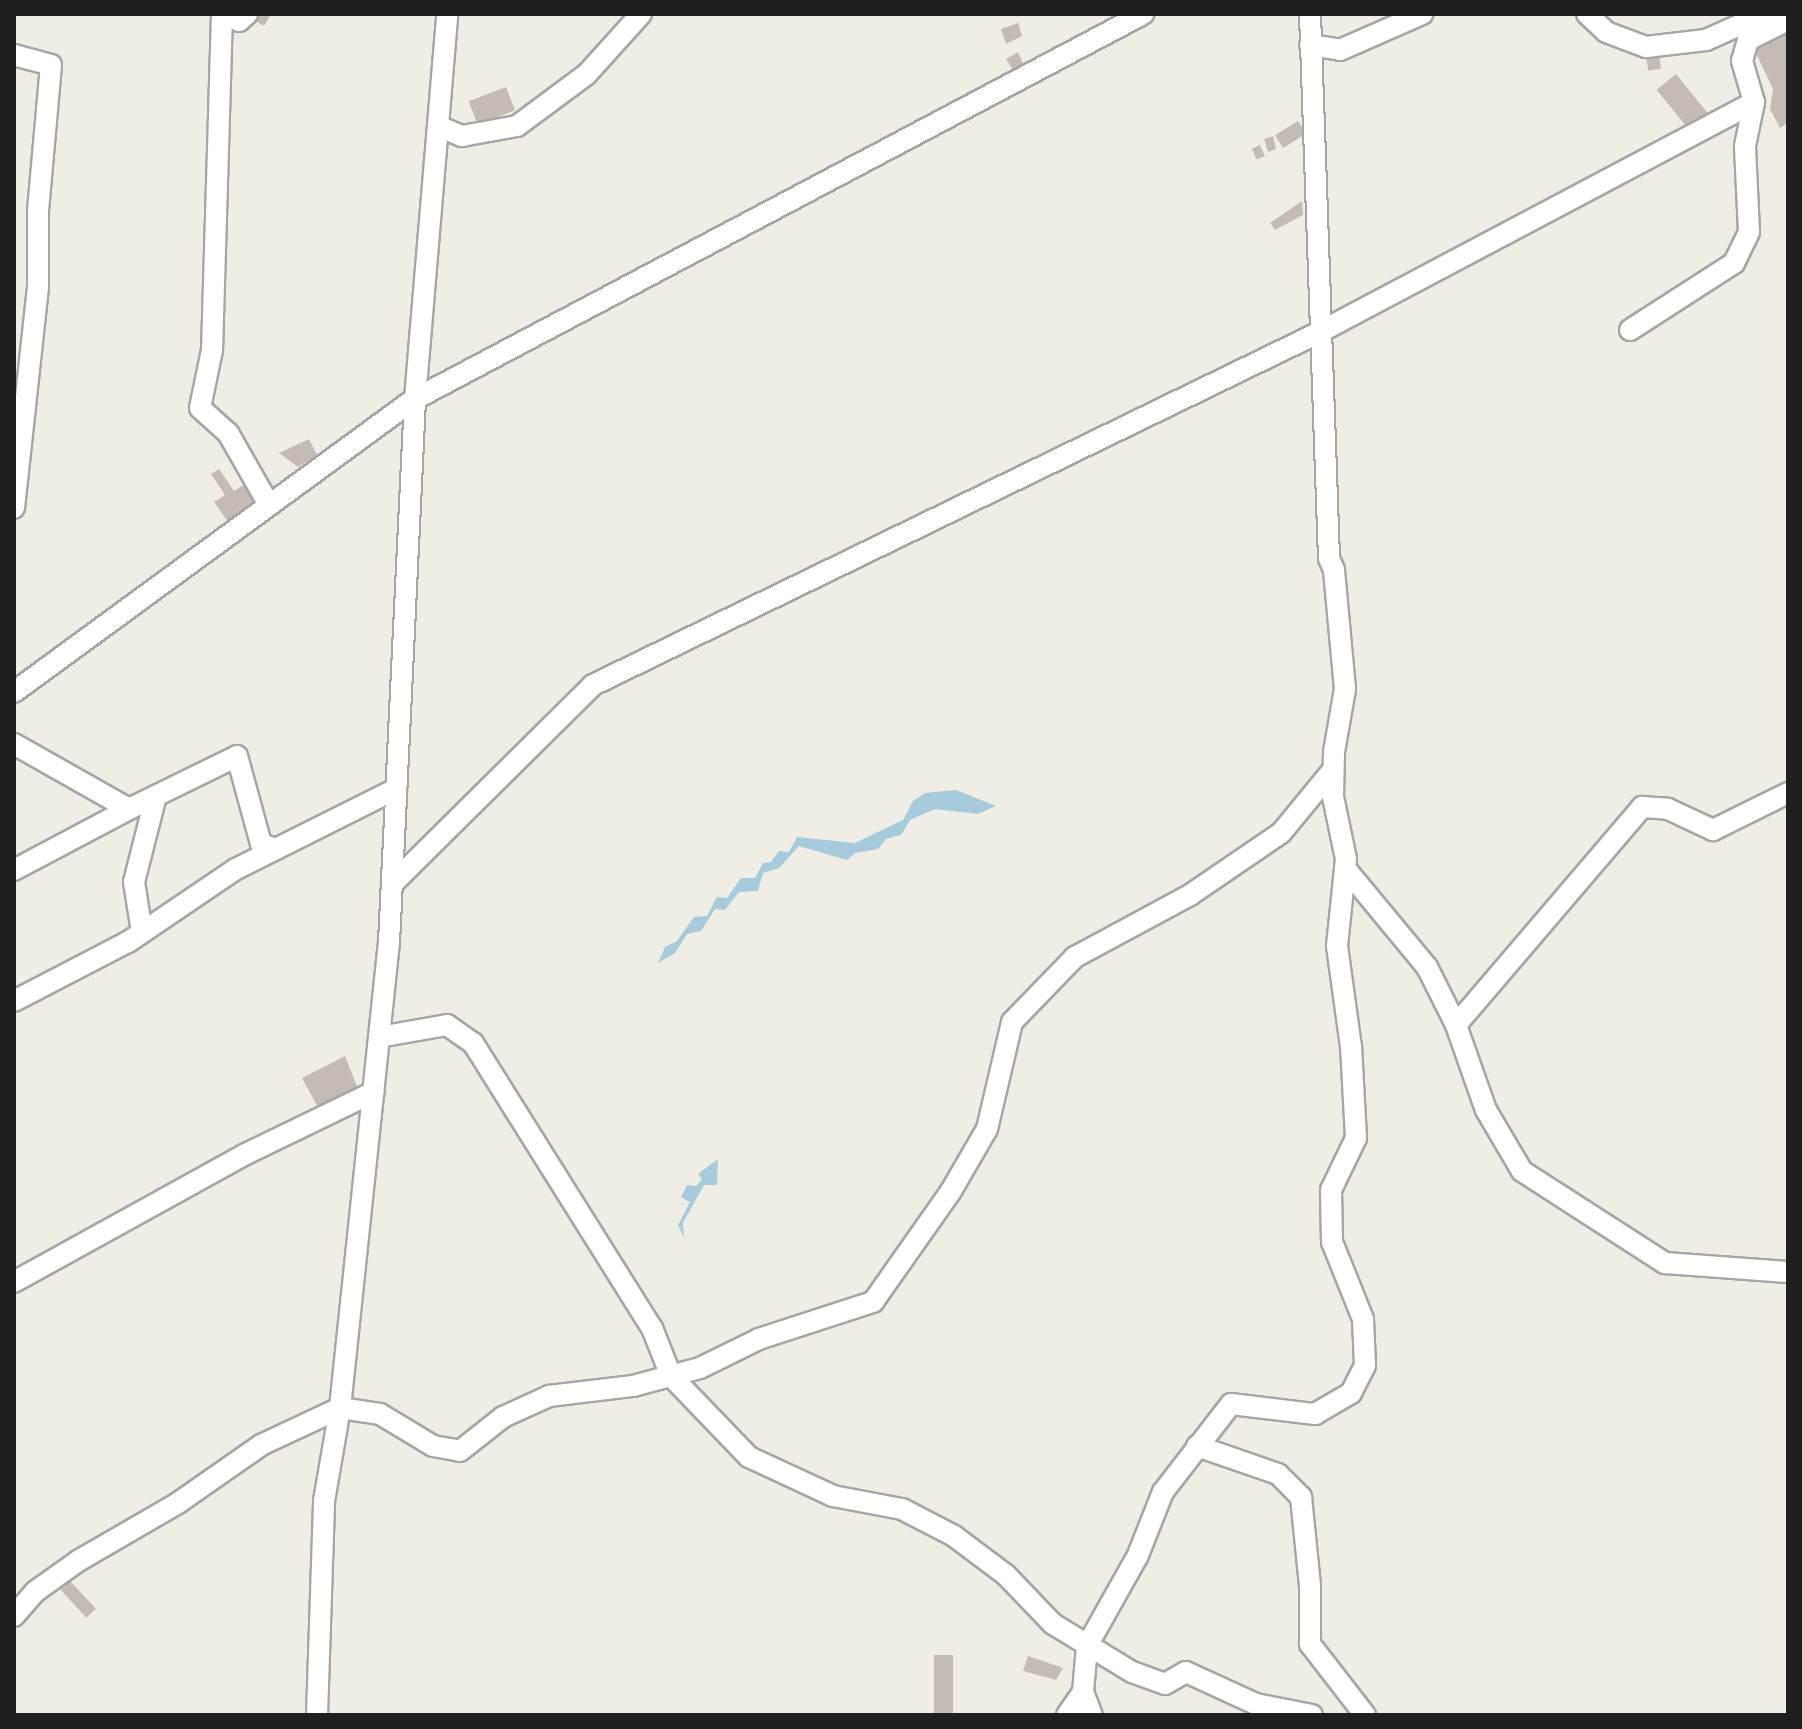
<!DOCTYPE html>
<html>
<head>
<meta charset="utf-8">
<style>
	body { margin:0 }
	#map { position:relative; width:1802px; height:1729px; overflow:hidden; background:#f0ede5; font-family:Jost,sans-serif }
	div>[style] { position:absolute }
	.water>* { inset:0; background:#a5cbdd }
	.building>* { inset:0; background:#c4bcb4; transform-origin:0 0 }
	.roads { filter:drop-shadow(2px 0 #a6a6a6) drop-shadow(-2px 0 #a6a6a6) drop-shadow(0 2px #a6a6a6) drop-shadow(0 -2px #a6a6a6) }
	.street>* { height:20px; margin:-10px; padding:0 10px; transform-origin:10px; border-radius:10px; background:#fff }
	span { translate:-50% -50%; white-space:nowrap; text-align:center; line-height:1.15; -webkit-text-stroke:7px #fff; paint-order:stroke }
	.frame { position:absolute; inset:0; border:16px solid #1f1f1f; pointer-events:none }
</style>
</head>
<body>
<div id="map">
	<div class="water">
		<div style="clip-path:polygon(956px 790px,996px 806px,978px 814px,935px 809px,910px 820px,901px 835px,886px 839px,878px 849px,855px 853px,847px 860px,799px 846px,779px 868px,763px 873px,758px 891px,739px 892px,725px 910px,715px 909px,701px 931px,687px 934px,675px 953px,658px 963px,665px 947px,677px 941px,694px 917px,707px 916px,717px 897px,727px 898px,741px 878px,755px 878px,763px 863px,771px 862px,779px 851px,789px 852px,797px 837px,855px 843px,903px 820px,913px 801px,925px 793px)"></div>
		<div style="clip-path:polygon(718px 1159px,717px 1185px,704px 1185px,683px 1223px,684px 1238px,678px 1225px,690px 1202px,681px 1197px,687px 1185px,696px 1186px,702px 1179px,698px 1174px)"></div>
	</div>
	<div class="building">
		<div style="clip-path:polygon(257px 14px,271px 14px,264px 26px,254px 20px)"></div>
		<div style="clip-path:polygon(1018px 23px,1022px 36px,1006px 44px,1001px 29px)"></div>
		<div style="clip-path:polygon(1788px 25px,1788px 123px,1780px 128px,1770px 109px,1773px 89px,1753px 47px)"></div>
		<div style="clip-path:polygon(1018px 52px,1023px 64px,1013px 70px,1006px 59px)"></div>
		<div style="left:1659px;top:54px;width:15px;height:13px;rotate:82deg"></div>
		<div style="left:1676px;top:74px;width:53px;height:25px;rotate:51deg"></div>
		<div style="left:506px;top:87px;width:25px;height:40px;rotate:69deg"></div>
		<div style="left:1298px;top:121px;width:15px;height:27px;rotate:58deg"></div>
		<div style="clip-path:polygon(1273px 136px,1276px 149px,1268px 152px,1264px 139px)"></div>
		<div style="left:1260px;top:145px;width:12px;height:9px;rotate:66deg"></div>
		<div style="clip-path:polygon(1302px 201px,1303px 215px,1275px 230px,1270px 223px)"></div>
		<div style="clip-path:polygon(309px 439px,317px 455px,298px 467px,279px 453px)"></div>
		<div style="clip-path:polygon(219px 469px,234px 491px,245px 484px,258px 502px,228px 522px,214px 502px,225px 495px,211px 474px)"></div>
		<div style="clip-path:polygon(345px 1056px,358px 1089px,320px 1111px,302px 1078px)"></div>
		<div style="left:70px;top:1581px;width:38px;height:13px;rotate:47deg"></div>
		<div style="left:934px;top:1655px;width:19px;height:60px"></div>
		<div style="clip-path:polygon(1028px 1656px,1063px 1668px,1056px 1680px,1023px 1671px)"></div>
	</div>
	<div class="roads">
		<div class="street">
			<div style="left:222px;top:14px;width:336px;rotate:91.7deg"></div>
			<div style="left:212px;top:350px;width:59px;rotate:101.7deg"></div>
			<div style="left:200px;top:408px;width:38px;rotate:42deg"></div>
			<div style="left:228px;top:433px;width:83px;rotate:60.3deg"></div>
			<div style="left:226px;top:14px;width:15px;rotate:28deg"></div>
			<div style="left:239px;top:21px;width:11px;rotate:-41deg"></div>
			<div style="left:1587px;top:14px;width:26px;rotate:43deg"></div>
			<div style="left:1606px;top:32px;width:43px;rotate:20.6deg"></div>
			<div style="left:1646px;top:47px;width:60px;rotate:-6.7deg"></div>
			<div style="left:1706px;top:40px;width:64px;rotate:-24.1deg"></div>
			<div style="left:1310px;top:45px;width:30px;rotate:9deg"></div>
			<div style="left:1340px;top:50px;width:90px;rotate:-23.7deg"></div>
			<div style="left:14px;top:55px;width:38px;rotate:15deg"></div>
			<div style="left:51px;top:65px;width:147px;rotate:95.1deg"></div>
			<div style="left:38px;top:211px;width:76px;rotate:90deg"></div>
			<div style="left:38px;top:287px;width:222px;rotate:96.2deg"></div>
			<div style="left:438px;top:126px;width:26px;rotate:23deg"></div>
			<div style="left:462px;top:136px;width:56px;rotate:-10.3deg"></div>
			<div style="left:517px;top:126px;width:87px;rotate:-36.6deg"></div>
			<div style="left:587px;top:74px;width:81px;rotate:-48deg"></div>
			<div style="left:1630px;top:330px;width:124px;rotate:-32.8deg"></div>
			<div style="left:1734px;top:263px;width:34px;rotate:-64deg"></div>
			<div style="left:1749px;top:232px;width:86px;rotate:-92.7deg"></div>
			<div style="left:1745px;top:146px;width:45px;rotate:-78.4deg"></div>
			<div style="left:1754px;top:102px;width:43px;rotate:-106.3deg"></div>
			<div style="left:1742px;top:61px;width:22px;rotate:-74deg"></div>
			<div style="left:1748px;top:40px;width:45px;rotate:-26.6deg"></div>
			<div style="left:14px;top:692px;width:497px;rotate:-36.2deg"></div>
			<div style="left:415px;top:399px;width:824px;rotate:-27.87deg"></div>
			<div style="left:14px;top:744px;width:132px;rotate:29.5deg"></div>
			<div style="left:129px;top:809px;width:120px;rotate:-26.1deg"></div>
			<div style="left:237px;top:756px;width:91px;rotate:74.7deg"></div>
			<div style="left:261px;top:844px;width:16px;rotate:18deg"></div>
			<div style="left:1345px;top:868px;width:129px;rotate:50.4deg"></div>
			<div style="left:1427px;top:967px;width:65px;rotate:63.4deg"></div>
			<div style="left:1456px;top:1025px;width:90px;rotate:70.6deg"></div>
			<div style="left:1486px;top:1110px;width:71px;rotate:59.5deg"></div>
			<div style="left:1522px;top:1171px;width:170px;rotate:32.8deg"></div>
			<div style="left:1665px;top:1263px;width:123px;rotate:4.2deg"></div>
			<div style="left:14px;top:870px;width:130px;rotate:-27.9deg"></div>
			<div style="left:392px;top:884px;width:283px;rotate:-44.7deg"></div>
			<div style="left:593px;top:685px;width:808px;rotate:-25.9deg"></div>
			<div style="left:1320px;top:332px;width:491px;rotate:-27.9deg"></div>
			<div style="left:142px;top:932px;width:51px;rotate:-99.1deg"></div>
			<div style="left:134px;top:882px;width:89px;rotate:-75.7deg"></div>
			<div style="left:14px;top:1001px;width:128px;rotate:-27.4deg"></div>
			<div style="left:128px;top:942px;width:130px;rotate:-34.1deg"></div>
			<div style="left:236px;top:869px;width:179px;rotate:-26.6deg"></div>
			<div style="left:1456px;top:1025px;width:287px;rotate:-49.5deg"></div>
			<div style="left:1642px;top:807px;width:26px;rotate:4deg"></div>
			<div style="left:1668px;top:809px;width:50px;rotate:25deg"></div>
			<div style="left:1713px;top:830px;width:84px;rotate:-26.3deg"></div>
			<div style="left:379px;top:1037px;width:69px;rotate:-10deg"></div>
			<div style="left:447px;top:1025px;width:32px;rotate:35deg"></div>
			<div style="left:473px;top:1043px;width:337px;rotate:57.9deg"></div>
			<div style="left:652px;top:1328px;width:52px;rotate:68.4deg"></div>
			<div style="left:671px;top:1376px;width:112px;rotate:46.1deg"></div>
			<div style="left:749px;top:1457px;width:93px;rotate:24.9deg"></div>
			<div style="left:833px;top:1496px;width:70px;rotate:10.7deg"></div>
			<div style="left:902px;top:1509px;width:59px;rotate:27.4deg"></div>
			<div style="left:954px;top:1536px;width:65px;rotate:36.9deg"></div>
			<div style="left:1006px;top:1575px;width:68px;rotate:46.2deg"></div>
			<div style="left:1053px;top:1624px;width:92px;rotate:31.3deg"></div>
			<div style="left:1132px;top:1672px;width:35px;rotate:20deg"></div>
			<div style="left:1165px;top:1684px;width:24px;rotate:-30deg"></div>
			<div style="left:1186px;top:1672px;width:77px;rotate:24.6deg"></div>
			<div style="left:1256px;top:1704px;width:57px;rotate:11.1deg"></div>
			<div style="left:14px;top:1282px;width:263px;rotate:-28.9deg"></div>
			<div style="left:244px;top:1155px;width:144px;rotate:-25.9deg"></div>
			<div style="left:1197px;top:1446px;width:86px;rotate:19.1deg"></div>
			<div style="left:1278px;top:1474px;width:33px;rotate:45deg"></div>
			<div style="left:1301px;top:1497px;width:89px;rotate:84.2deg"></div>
			<div style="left:1310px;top:1586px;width:58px;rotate:90deg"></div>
			<div style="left:1310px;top:1644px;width:90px;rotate:52.2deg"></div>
			<div style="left:14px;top:1616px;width:33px;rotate:-49deg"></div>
			<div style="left:36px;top:1591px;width:52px;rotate:-35.5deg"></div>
			<div style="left:78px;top:1561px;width:116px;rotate:-30.1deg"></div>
			<div style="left:178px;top:1503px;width:101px;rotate:-34.9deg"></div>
			<div style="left:261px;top:1445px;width:87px;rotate:-25.1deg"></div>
			<div style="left:340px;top:1408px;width:40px;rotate:8.5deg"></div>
			<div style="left:380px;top:1414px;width:62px;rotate:31.1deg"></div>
			<div style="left:433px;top:1446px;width:27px;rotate:10deg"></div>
			<div style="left:460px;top:1451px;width:55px;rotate:-38.3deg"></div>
			<div style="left:503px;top:1417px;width:51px;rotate:-24.5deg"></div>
			<div style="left:549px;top:1396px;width:85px;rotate:-6.8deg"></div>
			<div style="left:633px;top:1386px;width:69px;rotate:-15deg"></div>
			<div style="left:700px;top:1368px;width:66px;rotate:-26.2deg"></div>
			<div style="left:759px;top:1339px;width:120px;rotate:-18deg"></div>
			<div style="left:873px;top:1302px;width:136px;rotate:-54.9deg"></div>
			<div style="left:951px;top:1191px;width:72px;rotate:-59.9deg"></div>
			<div style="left:987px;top:1129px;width:110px;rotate:-76.8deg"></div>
			<div style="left:1012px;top:1022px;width:91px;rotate:-45.9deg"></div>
			<div style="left:1075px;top:957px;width:131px;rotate:-28.3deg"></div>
			<div style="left:1190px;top:895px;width:110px;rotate:-34.3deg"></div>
			<div style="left:1281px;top:833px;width:82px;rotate:-50.5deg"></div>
			<div style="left:1083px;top:1692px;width:25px;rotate:69deg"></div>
			<div style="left:317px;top:1715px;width:214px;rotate:-88.1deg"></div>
			<div style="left:324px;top:1501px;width:94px;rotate:-80.2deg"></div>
			<div style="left:340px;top:1408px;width:468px;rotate:-84deg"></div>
			<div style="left:389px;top:943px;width:545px;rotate:-87.26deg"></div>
			<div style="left:415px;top:399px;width:386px;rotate:-85.2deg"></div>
			<div style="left:1067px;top:1715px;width:28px;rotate:-55deg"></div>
			<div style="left:1083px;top:1692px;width:46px;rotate:-85deg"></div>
			<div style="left:1087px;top:1646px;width:104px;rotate:-60.7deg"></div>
			<div style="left:1138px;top:1555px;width:68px;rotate:-68.4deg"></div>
			<div style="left:1163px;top:1492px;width:111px;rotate:-52.3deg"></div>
			<div style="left:1231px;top:1404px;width:85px;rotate:6.8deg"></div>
			<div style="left:1315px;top:1414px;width:42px;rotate:-30.3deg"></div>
			<div style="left:1351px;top:1393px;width:31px;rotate:-63deg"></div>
			<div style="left:1365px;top:1365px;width:46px;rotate:-92.5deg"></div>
			<div style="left:1363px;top:1319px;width:83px;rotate:-111.9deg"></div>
			<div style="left:1332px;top:1242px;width:52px;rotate:-91.1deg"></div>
			<div style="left:1331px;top:1190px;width:58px;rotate:-64.3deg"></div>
			<div style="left:1356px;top:1138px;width:91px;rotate:-93.1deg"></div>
			<div style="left:1351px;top:1047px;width:102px;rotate:-97.9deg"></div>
			<div style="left:1337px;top:946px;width:87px;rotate:-84.1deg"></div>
			<div style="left:1346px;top:859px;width:63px;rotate:-101.8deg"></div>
			<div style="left:1333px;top:797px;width:45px;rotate:-88.7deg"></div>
			<div style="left:1334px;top:752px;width:64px;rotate:-80.1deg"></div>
			<div style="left:1345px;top:689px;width:120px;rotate:-95.3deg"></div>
			<div style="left:1334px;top:570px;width:13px;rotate:-113deg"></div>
			<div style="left:1329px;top:558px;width:544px;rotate:-92deg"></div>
		</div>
	</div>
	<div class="frame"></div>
</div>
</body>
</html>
